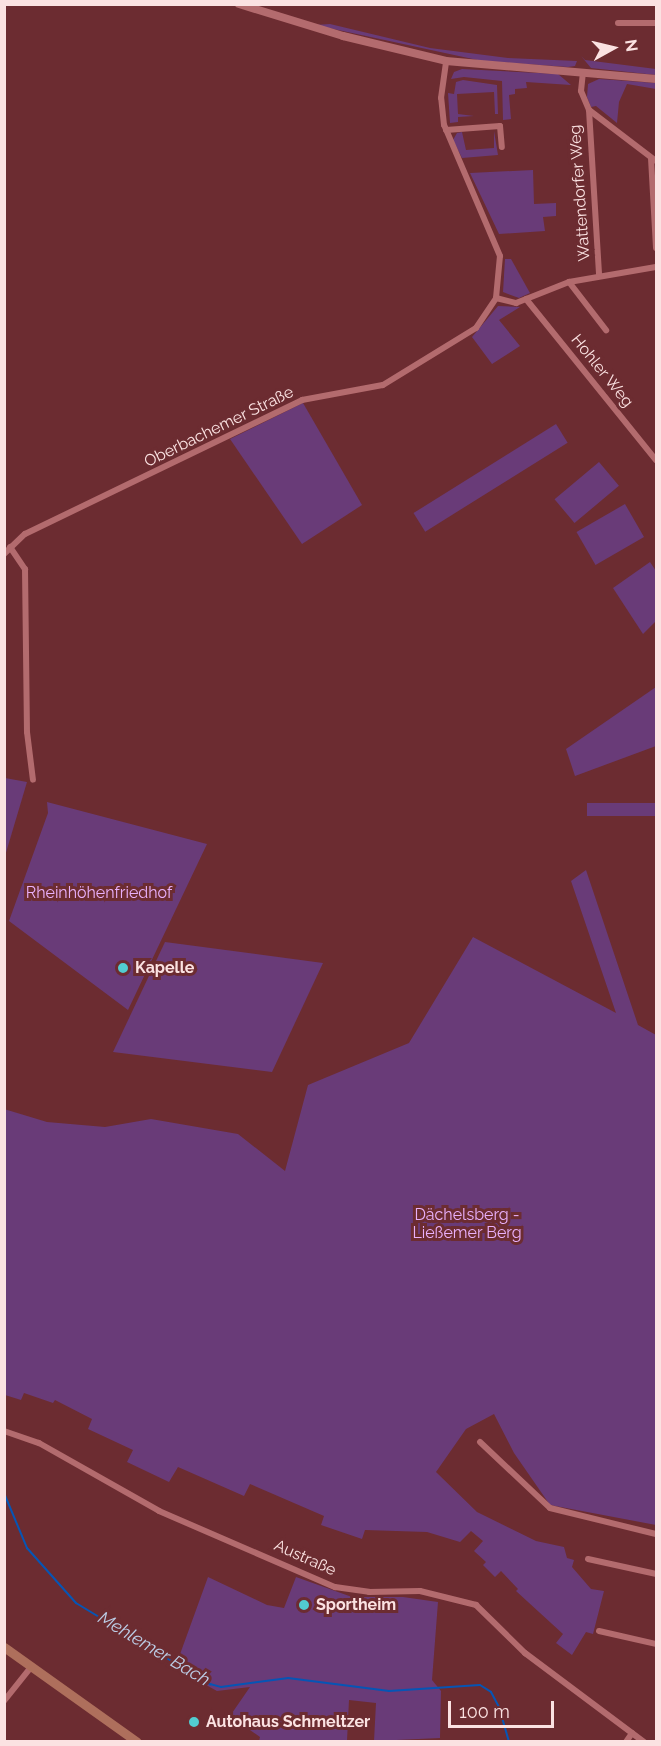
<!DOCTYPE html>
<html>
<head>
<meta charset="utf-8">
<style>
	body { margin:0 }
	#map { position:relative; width:661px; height:1746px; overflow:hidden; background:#6c2c31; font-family:Raleway,sans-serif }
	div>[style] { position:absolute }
	.green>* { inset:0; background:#693b78; transform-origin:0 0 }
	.stream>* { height:2px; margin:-1px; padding:0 1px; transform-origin:1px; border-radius:1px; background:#0655b5 }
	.minor>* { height:6px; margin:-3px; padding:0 3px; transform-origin:3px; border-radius:3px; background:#b36b6e }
	.tertiary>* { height:8px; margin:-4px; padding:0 4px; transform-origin:4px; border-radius:4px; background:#b36b6e }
	.secondary>* { height:9px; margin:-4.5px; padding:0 4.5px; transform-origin:4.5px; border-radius:4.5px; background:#ae6f5c }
	.dots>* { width:16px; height:16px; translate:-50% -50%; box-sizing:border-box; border:3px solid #6c2c31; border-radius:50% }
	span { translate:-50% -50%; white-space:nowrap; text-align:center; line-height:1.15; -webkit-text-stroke:6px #6c2c31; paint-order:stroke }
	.street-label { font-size:16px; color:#fbe2e2 }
	.park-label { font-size:16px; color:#e9b0fb }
	.poi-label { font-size:16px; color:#fbe2e2; font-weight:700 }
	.left { translate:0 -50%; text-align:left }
	.water-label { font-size:18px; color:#bccde6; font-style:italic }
	.frame { position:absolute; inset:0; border:6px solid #fbe2e2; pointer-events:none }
	.north { position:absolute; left:583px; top:18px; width:60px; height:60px; -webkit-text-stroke:4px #6c2c31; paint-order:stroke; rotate:82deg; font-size:16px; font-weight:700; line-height:24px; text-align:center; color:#fbe2e2 }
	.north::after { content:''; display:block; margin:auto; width:21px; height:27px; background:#fbe2e2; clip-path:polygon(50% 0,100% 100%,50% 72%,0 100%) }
	.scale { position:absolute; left:448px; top:1701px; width:106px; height:27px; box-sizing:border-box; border:3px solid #fbe2e2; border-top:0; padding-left:8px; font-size:18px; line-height:21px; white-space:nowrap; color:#fbe2e2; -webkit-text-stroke:4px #6c2c31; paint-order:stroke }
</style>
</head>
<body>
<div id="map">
	<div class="green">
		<div style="clip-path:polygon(330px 24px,430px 48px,508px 58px,577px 61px,575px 66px,568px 67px,482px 61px,315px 25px)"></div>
		<div style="clip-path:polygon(581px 56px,585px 60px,656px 69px,656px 75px,591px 68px)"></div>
		<div style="clip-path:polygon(462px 69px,558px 74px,571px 85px,526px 82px,527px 88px,515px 89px,515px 94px,509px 95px,511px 119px,503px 120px,502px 81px,464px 77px,451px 79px,454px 72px)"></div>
		<div style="clip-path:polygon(599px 79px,656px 83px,656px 89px,627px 84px,619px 102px,617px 123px,596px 106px,591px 107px,587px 97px,588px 84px)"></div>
		<div style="clip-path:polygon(463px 80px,497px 85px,498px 114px,495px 114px,494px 92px,457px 94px,458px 114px,474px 116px,458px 117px,458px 122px,450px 123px,448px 93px,454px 94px,456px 82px)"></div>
		<div style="clip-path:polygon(494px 131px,498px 155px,462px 158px,453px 140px,457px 133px,462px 132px,466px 150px,494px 148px)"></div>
		<div style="clip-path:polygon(533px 170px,534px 204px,556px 203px,556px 216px,543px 217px,545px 231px,499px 234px,470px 173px)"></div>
		<div style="clip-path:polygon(505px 259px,511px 259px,530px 293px,519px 298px,503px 292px)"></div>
		<div style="clip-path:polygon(498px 306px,520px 307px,499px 320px,520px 346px,492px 364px,472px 337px)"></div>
		<div style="clip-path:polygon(303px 403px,362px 505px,302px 544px,230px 439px)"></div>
		<div style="left:556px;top:424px;width:22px;height:168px;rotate:58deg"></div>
		<div style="left:599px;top:462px;width:31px;height:58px;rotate:50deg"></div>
		<div style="left:625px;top:504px;width:38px;height:56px;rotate:60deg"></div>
		<div style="clip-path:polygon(650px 562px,656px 571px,656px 621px,643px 634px,613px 588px)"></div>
		<div style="clip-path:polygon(656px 687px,656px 746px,575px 776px,566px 749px)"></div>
		<div style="clip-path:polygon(5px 778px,27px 782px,5px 856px,4px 778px)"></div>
		<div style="clip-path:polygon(47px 802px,207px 844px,128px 1010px,9px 921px,48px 813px)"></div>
		<div style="left:656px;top:803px;width:13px;height:69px;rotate:90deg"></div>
		<div style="clip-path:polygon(586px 870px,638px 1025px,656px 1035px,656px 1525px,550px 1505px,514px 1453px,494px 1414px,466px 1429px,436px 1472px,477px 1512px,536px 1541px,564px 1547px,567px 1558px,574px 1560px,572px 1567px,591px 1589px,604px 1591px,593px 1634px,586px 1632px,572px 1655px,556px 1643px,563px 1634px,516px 1591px,518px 1589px,501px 1571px,495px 1577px,483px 1565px,486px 1562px,474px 1551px,483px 1541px,471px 1531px,460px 1542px,427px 1532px,365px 1530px,362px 1539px,321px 1525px,324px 1516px,250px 1484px,244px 1496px,178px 1467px,169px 1482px,127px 1462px,133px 1450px,88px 1429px,92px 1419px,55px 1400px,53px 1403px,24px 1393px,21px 1400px,5px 1395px,4px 1109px,47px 1122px,105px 1127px,151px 1119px,238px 1134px,285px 1171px,308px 1085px,409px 1043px,473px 937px,616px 1013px,571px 881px)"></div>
		<div style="clip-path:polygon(165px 942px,323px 963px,272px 1072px,113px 1052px)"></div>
		<div style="clip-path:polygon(208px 1577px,267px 1605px,284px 1608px,296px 1577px,352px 1597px,403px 1597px,438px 1602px,432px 1680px,441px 1691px,440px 1738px,374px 1741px,376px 1703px,349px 1700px,347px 1741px,259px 1741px,260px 1737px,230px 1716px,250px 1687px,217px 1691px,175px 1668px)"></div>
	</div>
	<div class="stream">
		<div style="left:4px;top:1493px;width:60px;rotate:67.3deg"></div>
		<div style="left:27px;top:1548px;width:74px;rotate:48.3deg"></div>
		<div style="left:76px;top:1603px;width:157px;rotate:31.2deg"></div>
		<div style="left:210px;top:1684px;width:11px;rotate:15deg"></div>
		<div style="left:221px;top:1687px;width:68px;rotate:-7.7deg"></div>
		<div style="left:288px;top:1678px;width:102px;rotate:7.3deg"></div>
		<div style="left:389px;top:1691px;width:91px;rotate:-3.8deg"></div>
		<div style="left:480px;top:1685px;width:13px;rotate:32deg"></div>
		<div style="left:491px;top:1692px;width:17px;rotate:62deg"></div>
		<div style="left:499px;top:1707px;width:36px;rotate:74deg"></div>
	</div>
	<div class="minor">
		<div style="left:618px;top:23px;width:38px"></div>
		<div style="left:583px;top:72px;width:19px;rotate:96deg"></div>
		<div style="left:581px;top:91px;width:21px;rotate:67deg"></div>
		<div style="left:589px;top:110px;width:84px;rotate:37.3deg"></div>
		<div style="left:589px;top:110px;width:165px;rotate:86.5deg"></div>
		<div style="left:446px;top:130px;width:54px;rotate:-4.2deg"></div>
		<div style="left:500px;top:126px;width:21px;rotate:85deg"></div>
		<div style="left:651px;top:158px;width:90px;rotate:86.8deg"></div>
		<div style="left:569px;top:282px;width:61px;rotate:52.4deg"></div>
		<div style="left:496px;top:298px;width:21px;rotate:14deg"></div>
		<div style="left:516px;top:303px;width:57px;rotate:-21.6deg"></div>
		<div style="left:569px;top:282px;width:88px;rotate:-9.8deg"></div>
		<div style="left:526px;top:299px;width:207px;rotate:51.1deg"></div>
		<div style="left:10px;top:547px;width:27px;rotate:56deg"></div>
		<div style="left:25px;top:569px;width:163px;rotate:89.3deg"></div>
		<div style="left:27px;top:732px;width:48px;rotate:82.9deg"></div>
		<div style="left:4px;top:554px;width:29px;rotate:-44deg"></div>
		<div style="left:25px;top:534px;width:308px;rotate:-25.8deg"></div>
		<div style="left:302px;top:400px;width:82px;rotate:-10.5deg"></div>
		<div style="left:383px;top:385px;width:109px;rotate:-31.5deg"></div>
		<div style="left:476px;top:328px;width:36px;rotate:-56deg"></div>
		<div style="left:496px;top:298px;width:42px;rotate:-84.6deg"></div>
		<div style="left:500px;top:256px;width:142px;rotate:-113.1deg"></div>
		<div style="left:444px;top:125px;width:27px;rotate:-96deg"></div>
		<div style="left:441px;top:98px;width:37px;rotate:-82deg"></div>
		<div style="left:4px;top:1431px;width:37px;rotate:19deg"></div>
		<div style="left:39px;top:1443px;width:138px;rotate:29.5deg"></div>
		<div style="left:159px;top:1511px;width:192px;rotate:23.4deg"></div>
		<div style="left:335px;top:1587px;width:34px;rotate:8deg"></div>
		<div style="left:369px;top:1592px;width:51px;rotate:-1.1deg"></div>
		<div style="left:420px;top:1591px;width:58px;rotate:14deg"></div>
		<div style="left:476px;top:1605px;width:69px;rotate:44.4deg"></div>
		<div style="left:525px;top:1653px;width:149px;rotate:36.8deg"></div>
		<div style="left:480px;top:1442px;width:96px;rotate:43.3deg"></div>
		<div style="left:550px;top:1508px;width:109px;rotate:13.8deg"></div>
		<div style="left:588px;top:1559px;width:70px;rotate:12.4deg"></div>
		<div style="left:599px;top:1631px;width:58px;rotate:12.8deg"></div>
		<div style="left:4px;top:1701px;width:43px;rotate:-51.5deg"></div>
		<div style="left:626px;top:1742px;width:11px;rotate:-56deg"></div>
	</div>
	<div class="tertiary">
		<div style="left:239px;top:4px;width:109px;rotate:17.1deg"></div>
		<div style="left:343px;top:36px;width:106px;rotate:13.6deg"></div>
		<div style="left:446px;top:61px;width:211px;rotate:4.9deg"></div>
	</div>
	<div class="secondary">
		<div style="left:4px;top:1647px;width:163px;rotate:35.5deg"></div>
	</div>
	<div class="dots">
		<div style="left:123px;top:968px;background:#52ccd0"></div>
		<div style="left:304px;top:1605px;background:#52ccd0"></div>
		<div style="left:194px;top:1722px;background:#52ccd0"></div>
	</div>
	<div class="street-label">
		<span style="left:580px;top:193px;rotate:-94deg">Wattendorfer Weg</span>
		<span style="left:602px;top:371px;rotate:51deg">Hohler Weg</span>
		<span style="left:219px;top:427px;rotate:-26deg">Oberbachemer Straße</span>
		<span style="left:305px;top:1558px;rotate:24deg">Austraße</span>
	</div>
	<div class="park-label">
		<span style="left:99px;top:893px">Rheinhöhenfriedhof</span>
		<span style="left:467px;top:1224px">Dächelsberg -<br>Ließemer Berg</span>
	</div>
	<div class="poi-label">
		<span class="left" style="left:135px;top:968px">Kapelle</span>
		<span class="left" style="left:316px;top:1605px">Sportheim</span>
		<span class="left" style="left:206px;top:1722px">Autohaus Schmeltzer</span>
	</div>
	<div class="water-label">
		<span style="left:154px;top:1649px;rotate:31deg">Mehlemer Bach</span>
	</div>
	<div class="frame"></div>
	<div class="north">N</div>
	<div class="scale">100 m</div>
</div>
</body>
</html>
